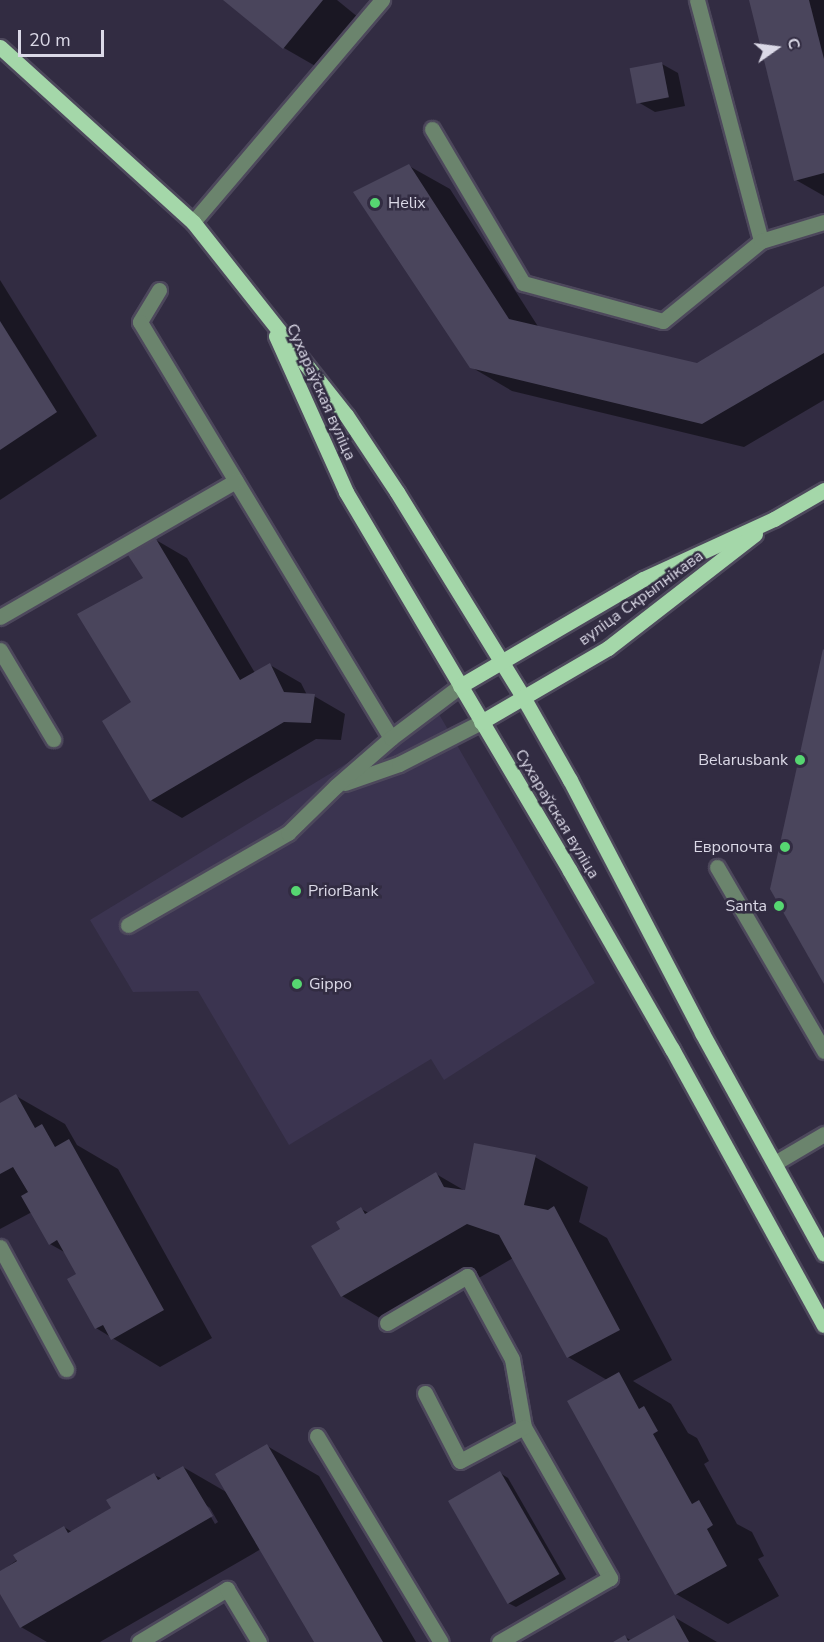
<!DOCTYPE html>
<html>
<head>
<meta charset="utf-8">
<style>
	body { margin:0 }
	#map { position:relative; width:824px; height:1642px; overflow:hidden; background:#322c42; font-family:"Nunito Sans",sans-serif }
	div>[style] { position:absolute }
	.built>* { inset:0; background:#3b3450 }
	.shadow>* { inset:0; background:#0007 }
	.building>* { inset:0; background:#4a455c; transform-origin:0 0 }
	.roads { filter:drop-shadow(2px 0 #4d485c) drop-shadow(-2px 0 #4d485c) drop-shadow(0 2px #4d485c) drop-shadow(0 -2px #4d485c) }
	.minor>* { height:15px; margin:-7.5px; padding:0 7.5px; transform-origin:7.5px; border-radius:7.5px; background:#6b846d }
	.major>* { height:15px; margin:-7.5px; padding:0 7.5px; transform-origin:7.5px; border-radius:7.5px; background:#a4d7a9 }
	.dots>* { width:16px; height:16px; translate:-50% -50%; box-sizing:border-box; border:3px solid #322c42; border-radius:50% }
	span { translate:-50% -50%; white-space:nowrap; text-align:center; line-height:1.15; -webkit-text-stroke:5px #322c42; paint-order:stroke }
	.poi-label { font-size:16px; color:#dbd9e7 }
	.left { translate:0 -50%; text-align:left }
	.right { translate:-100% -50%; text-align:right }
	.street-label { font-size:16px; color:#dbd9e7 }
	.north { position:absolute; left:746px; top:18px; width:60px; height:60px; -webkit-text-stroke:4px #322c42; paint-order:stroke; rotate:76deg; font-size:16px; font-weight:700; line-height:24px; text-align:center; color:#dbd9e7 }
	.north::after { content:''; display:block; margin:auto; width:21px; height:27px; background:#dbd9e7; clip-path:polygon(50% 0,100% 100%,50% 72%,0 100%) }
	.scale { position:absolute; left:18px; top:30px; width:86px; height:27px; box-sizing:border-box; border:3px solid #dbd9e7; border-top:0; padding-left:8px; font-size:18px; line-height:21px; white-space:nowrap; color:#dbd9e7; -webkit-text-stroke:4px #322c42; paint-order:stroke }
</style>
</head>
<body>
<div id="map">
	<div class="built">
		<div style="clip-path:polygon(436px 709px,595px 983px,444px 1080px,431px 1059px,289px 1145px,198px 991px,133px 992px,90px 920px)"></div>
	</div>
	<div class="shadow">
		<div style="clip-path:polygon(226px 0,337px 0,364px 22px,324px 71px,284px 48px)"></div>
		<div style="clip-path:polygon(751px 0,824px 0,824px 196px,796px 180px)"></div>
		<div style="clip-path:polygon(662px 64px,678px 73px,685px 106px,655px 112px,638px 102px)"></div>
		<div style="clip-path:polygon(409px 166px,450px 189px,539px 328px,698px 364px,824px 288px,824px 400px,744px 447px,512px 391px,471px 367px)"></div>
		<div style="clip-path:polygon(0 280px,97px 436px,0 500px)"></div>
		<div style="clip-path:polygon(156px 540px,187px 558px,255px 673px,270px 665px,301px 683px,307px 695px,314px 696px,345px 714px,341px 740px,316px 739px,182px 818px,151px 800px,133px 703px,145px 578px)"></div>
		<div style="clip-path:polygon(16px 1096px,65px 1124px,77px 1145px,118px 1169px,212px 1338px,160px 1367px,96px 1328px,78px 1275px,66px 1253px,50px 1244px,32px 1212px,0 1229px,0 1105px)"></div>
		<div style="clip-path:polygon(535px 1157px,588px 1187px,579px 1222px,607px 1238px,672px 1360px,633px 1381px,671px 1404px,688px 1433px,697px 1438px,709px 1461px,704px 1464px,737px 1524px,752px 1532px,764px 1556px,758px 1559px,779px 1596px,728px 1624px,676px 1594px,607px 1380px,568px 1357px,513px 1258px,395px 1327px,342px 1296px,314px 1246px,342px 1230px,361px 1209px,369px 1213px,436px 1174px,467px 1192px)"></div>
		<div style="clip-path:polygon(evenodd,267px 1446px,319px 1476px,416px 1642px,315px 1642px,261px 1549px,100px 1642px,47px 1642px,21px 1627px,0 1591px,0 1572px,64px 1527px,72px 1532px,113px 1508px,154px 1475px,163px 1479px,183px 1467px,228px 1493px,267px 1446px,203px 1503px,210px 1508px,218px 1522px,215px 1524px,203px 1503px)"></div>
		<div style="clip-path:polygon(500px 1473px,508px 1478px,566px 1579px,516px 1607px,508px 1603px)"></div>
		<div style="clip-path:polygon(674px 1617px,717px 1642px,616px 1642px,625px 1637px,632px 1641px)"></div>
	</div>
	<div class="building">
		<div style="clip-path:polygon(223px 0,323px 0,283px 49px)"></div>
		<div style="clip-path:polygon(749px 0,809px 0,824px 59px,824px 173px,794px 181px)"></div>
		<div style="left:662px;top:62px;width:36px;height:33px;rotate:79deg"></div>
		<div style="clip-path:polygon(409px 164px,509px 319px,697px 363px,824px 286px,824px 353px,702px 424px,470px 368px,353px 192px)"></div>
		<div style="clip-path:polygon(0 321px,57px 412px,0 450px)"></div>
		<div style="clip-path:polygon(156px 539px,240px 680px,270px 663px,284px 692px,315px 694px,311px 723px,284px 722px,150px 801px,102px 721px,131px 702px,77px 614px,143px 578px,128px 555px)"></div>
		<div style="clip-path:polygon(823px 649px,824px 650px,824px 984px,770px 889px)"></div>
		<div style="clip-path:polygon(16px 1094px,35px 1128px,42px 1124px,55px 1147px,69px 1139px,164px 1310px,111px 1340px,103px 1325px,95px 1329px,67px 1279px,76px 1274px,57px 1240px,49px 1245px,21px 1196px,28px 1192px,13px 1167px,0 1174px,0 1103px)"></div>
		<div style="clip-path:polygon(474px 1143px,536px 1155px,524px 1205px,548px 1210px,554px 1206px,620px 1330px,567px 1358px,499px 1235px,467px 1224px,341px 1297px,311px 1246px,340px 1229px,336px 1222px,361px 1207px,365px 1214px,436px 1172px,444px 1187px,465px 1190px)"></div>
		<div style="clip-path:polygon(619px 1372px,639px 1409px,644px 1406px,658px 1431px,653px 1434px,692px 1504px,699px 1500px,713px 1525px,707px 1529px,727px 1566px,675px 1595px,567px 1401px)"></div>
		<div style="clip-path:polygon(267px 1444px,349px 1584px,383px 1642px,314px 1642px,215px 1474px)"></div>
		<div style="clip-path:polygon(183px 1466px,213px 1516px,20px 1628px,0 1594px,0 1571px,17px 1561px,13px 1555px,64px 1526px,68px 1533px,111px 1508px,106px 1500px,154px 1473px,158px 1480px)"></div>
		<div style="left:500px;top:1471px;width:119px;height:60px;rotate:60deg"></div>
		<div style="clip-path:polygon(674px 1615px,689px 1642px,613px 1642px,625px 1635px,628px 1641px)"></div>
	</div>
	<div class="roads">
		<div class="minor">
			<div style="left:697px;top:0;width:249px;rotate:75.1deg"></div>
			<div style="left:432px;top:129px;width:179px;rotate:59.4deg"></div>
			<div style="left:523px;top:283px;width:145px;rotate:15.2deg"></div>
			<div style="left:663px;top:321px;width:127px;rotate:-39.2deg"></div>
			<div style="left:761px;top:241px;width:66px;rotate:-16.8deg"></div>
			<div style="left:193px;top:222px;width:292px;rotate:-49.6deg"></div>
			<div style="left:159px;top:290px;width:37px;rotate:121deg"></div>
			<div style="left:140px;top:322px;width:486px;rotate:58.9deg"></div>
			<div style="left:0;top:617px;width:272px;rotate:-30deg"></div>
			<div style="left:0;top:650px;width:104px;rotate:59.2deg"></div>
			<div style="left:345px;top:783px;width:57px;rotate:-19.4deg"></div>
			<div style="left:399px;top:764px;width:92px;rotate:-27.1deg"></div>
			<div style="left:717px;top:867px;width:213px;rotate:59.8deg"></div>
			<div style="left:128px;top:925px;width:185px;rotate:-29.9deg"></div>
			<div style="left:288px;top:833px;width:67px;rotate:-44.4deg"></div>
			<div style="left:336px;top:786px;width:73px;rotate:-41.1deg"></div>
			<div style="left:391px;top:738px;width:86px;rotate:-37deg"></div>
			<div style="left:775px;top:1163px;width:57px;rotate:-30.6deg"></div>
			<div style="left:0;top:1247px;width:139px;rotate:61.6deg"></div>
			<div style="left:387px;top:1323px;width:93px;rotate:-30.4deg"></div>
			<div style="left:467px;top:1276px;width:94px;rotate:61.5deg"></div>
			<div style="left:512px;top:1359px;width:69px;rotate:80deg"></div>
			<div style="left:524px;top:1427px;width:174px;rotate:60.3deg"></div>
			<div style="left:610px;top:1578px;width:128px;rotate:150deg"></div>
			<div style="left:425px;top:1393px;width:76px;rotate:62.8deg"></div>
			<div style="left:460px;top:1461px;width:72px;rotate:-28deg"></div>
			<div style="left:317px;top:1436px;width:240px;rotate:59deg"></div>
			<div style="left:139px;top:1642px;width:103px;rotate:-31.1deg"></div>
			<div style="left:227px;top:1589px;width:62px;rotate:58.9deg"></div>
		</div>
		<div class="major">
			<div style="left:0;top:47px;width:261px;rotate:42.2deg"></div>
			<div style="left:193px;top:222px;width:246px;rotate:51.6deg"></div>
			<div style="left:346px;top:415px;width:92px;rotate:56.5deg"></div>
			<div style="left:397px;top:492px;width:241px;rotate:58.4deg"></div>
			<div style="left:523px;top:697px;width:95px;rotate:60.5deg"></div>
			<div style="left:570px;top:780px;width:285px;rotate:62.4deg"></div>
			<div style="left:702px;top:1033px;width:252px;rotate:61.1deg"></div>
			<div style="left:276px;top:336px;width:171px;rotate:65.8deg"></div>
			<div style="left:346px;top:492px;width:440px;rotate:59.4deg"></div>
			<div style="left:570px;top:871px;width:205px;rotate:60.2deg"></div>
			<div style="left:672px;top:1049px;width:315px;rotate:61.2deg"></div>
			<div style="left:460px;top:686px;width:212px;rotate:-30.3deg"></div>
			<div style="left:643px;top:579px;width:144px;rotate:-24.6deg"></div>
			<div style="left:774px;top:519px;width:58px;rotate:-30.1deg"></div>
			<div style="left:481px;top:722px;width:147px;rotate:-30.2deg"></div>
			<div style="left:608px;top:648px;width:186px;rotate:-37.8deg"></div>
		</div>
	</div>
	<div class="dots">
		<div style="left:375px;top:203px;background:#56d671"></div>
		<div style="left:800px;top:760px;background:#56d671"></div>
		<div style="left:785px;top:847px;background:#56d671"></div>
		<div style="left:296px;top:891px;background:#56d671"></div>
		<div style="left:779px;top:906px;background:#56d671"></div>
		<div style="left:297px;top:984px;background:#56d671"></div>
	</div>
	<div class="poi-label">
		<span class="left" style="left:388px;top:203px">Helix</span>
		<span class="right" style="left:788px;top:760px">Belarusbank</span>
		<span class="right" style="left:773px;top:847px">Европочта</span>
		<span class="left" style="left:308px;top:891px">PriorBank</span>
		<span class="right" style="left:767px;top:906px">Santa</span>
		<span class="left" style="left:309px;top:984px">Gippo</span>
	</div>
	<div class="street-label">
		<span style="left:321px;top:392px;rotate:66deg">Сухараўская вуліца</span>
		<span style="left:641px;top:598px;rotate:-36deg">вуліца Скрыпнікава</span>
		<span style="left:557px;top:814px;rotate:59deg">Сухараўская вуліца</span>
	</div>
	<div class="north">С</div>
	<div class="scale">20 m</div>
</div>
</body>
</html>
